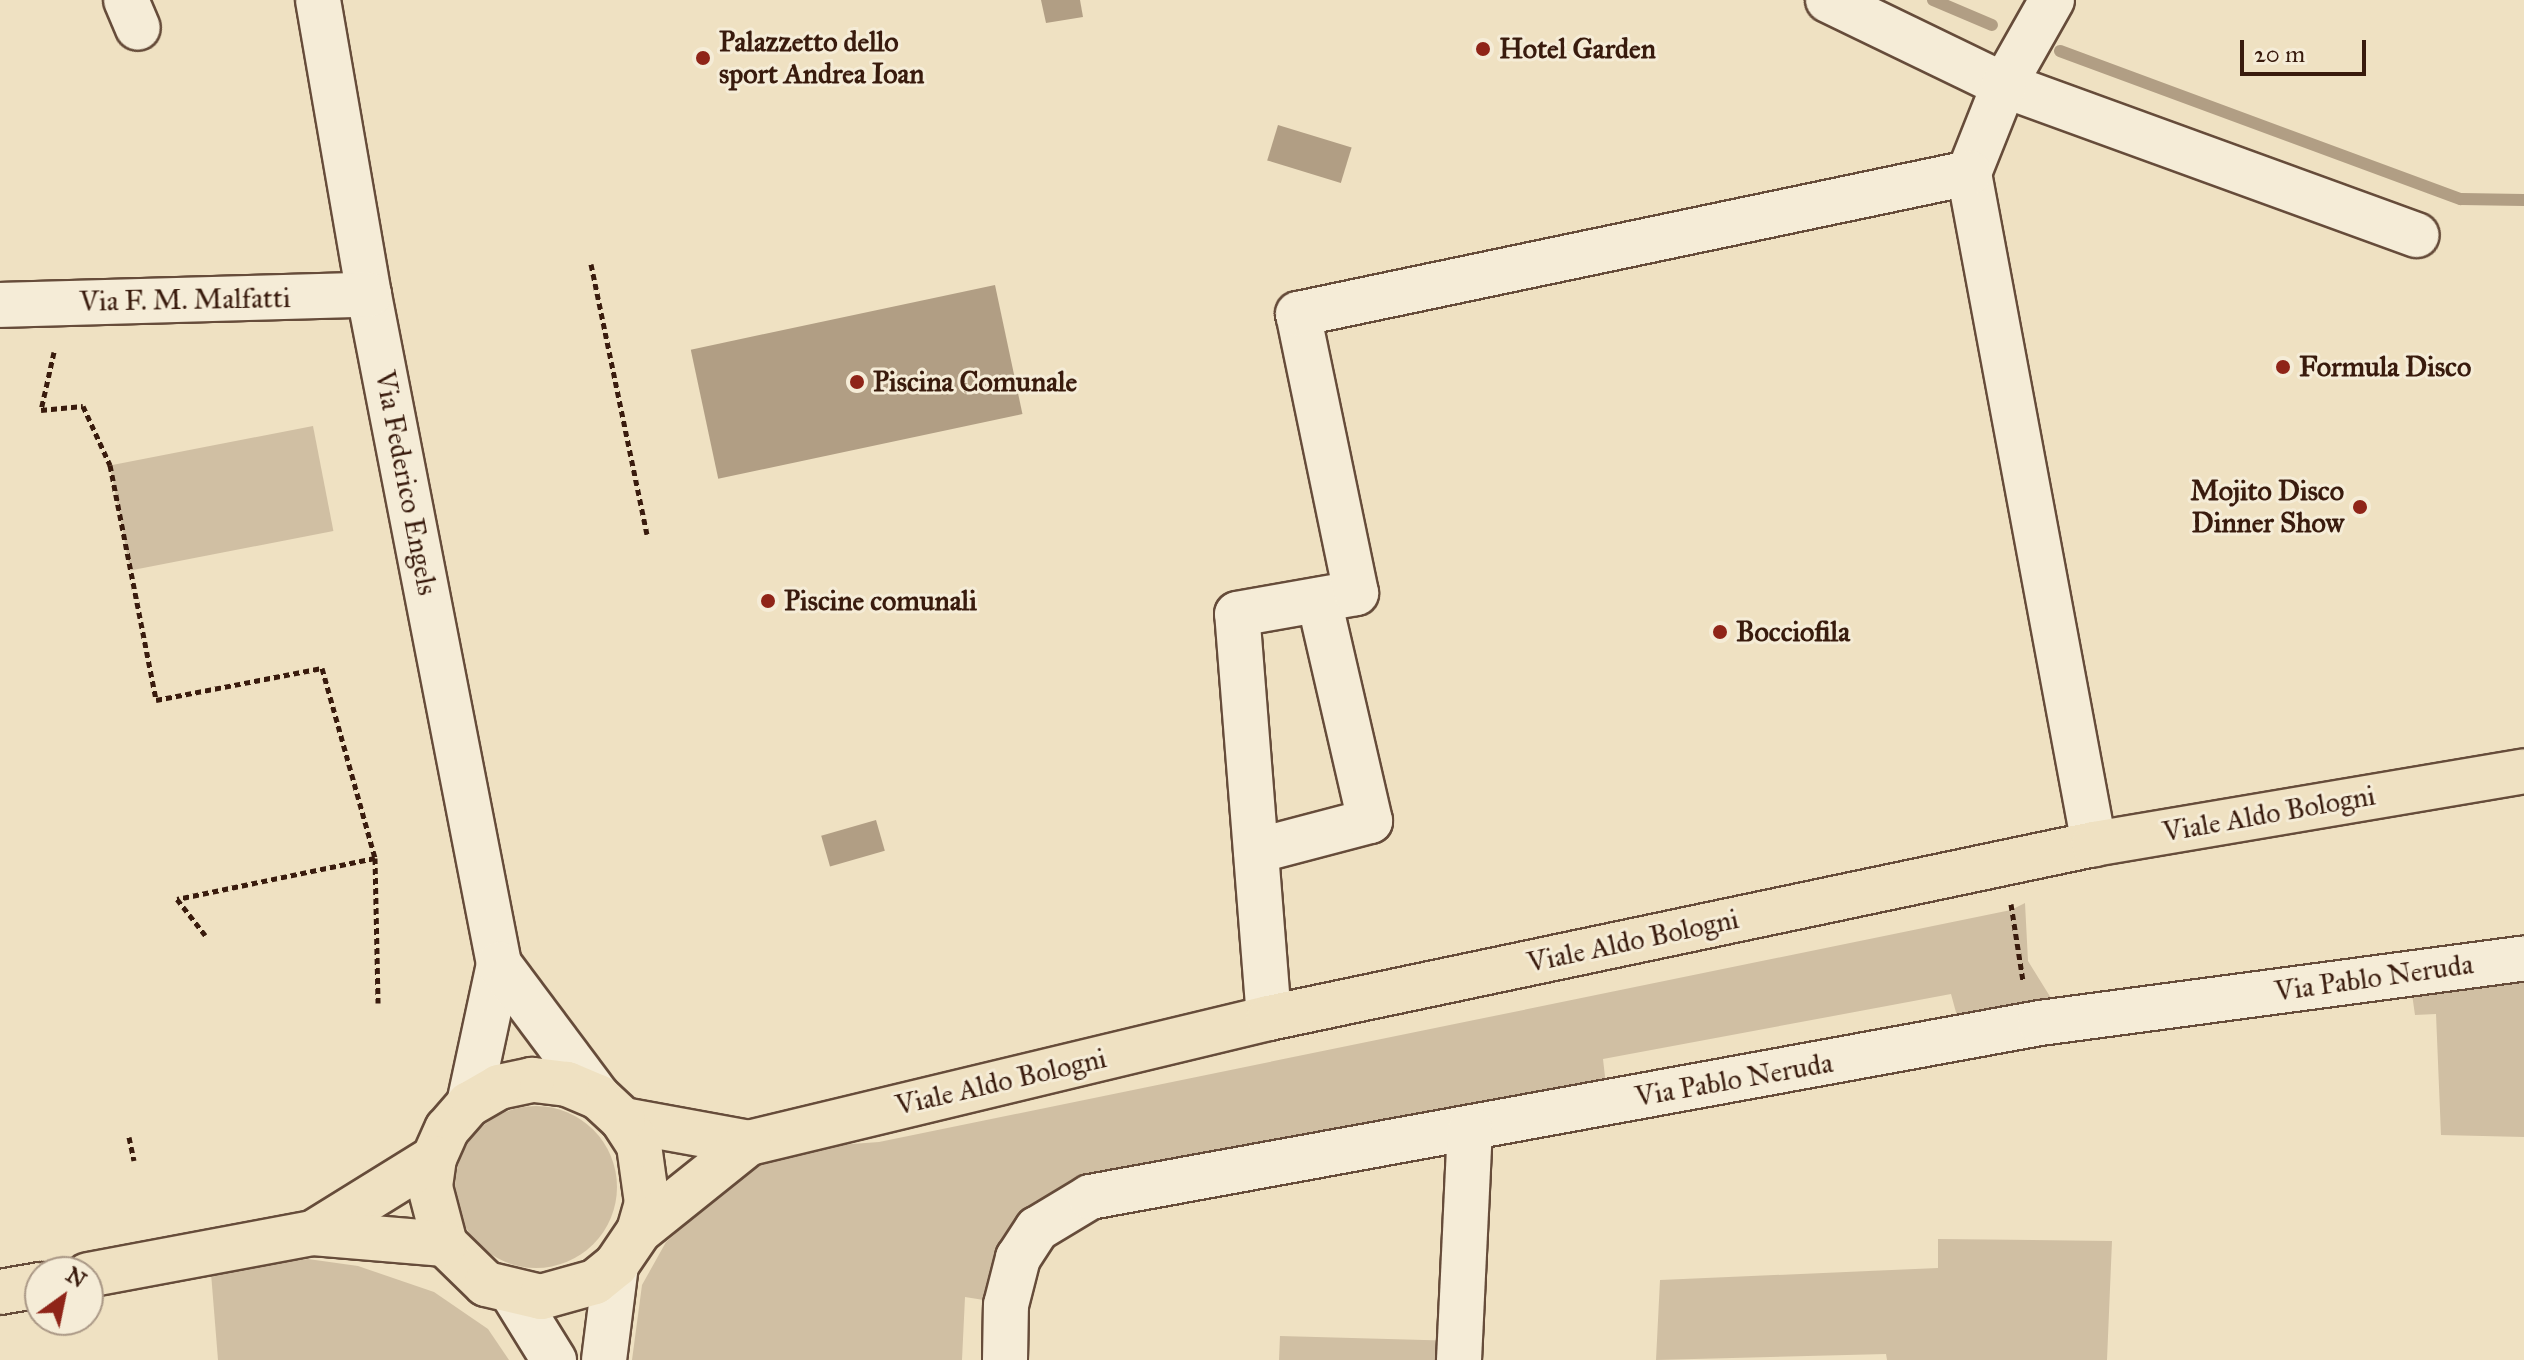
<!DOCTYPE html>
<html>
<head>
<meta charset="utf-8">
<style>
	body { margin:0 }
	#map { position:relative; width:2524px; height:1360px; overflow:hidden; background:#efe1c2; font-family:"IM FELL Great Primer",serif }
	div>[style] { position:absolute }
	.green>* { inset:0; background:#d0bfa3; transform-origin:0 0 }
	.round { border-radius:50% }
	.water>* { inset:0; background:#b19e84; transform-origin:0 0 }
	.stream>* { height:12px; margin:-6px; padding:0 6px; transform-origin:6px; border-radius:6px; background:#b19e84 }
	.path>* { height:5px; margin-top:-2.5px; transform-origin:0; background:repeating-linear-gradient(90deg,#391b0d 0 6px,transparent 0 10px) }
	.roads { filter:drop-shadow(2px 0 #664c3a) drop-shadow(-2px 0 #664c3a) drop-shadow(0 2px #664c3a) drop-shadow(0 -2px #664c3a) }
	.minor>* { height:44px; margin:-22px; padding:0 22px; transform-origin:22px; border-radius:22px; background:#f5ecd7 }
	.major>* { height:44px; margin:-22px; padding:0 22px; transform-origin:22px; border-radius:22px; background:#efe1c2 }
	.dots>* { width:22px; height:22px; translate:-50% -50%; box-sizing:border-box; border:4px solid #f5ecd7; border-radius:50% }
	span { translate:-50% -50%; white-space:nowrap; text-align:center; line-height:1.15; -webkit-text-stroke:6px #f5ecd7; paint-order:stroke }
	.poi-label { font-size:28px; color:#391b0d; font-weight:700 }
	.left { translate:0 -50%; text-align:left }
	.right { translate:-100% -50%; text-align:right }
	.street-label { font-size:28px; color:#391b0d }
	.north { position:absolute; left:24px; top:1256px; width:80px; height:80px; box-sizing:border-box; background:#f5ecd7; border:2px solid #aa9886; border-radius:50%; rotate:33deg; font-size:22px; font-weight:700; line-height:32px; text-align:center; color:#391b0d }
	.north::after { content:''; display:block; margin:auto; width:28px; height:36px; background:#8f2418; clip-path:polygon(50% 0,100% 100%,50% 72%,0 100%) }
	.scale { position:absolute; left:2240px; top:40px; width:126px; height:36px; box-sizing:border-box; border:4px solid #391b0d; border-top:0; padding-left:10px; font-size:24px; line-height:28px; white-space:nowrap; color:#391b0d; -webkit-text-stroke:6px #f5ecd7; paint-order:stroke }
</style>
</head>
<body>
<div id="map">
	<div class="green">
		<div style="left:313px;top:426px;width:107px;height:207px;rotate:79deg"></div>
		<div style="clip-path:polygon(2025px 903px,2028px 961px,2064px 1019px,1963px 1038px,1951px 994px,1603px 1059px,1608px 1103px,1102px 1195px,990px 1301px,965px 1297px,962px 1360px,632px 1360px,642px 1285px,666px 1242px,770px 1150px,879px 1142px,2011px 910px)"></div>
		<div style="clip-path:polygon(2524px 958px,2524px 1137px,2441px 1135px,2436px 1014px,2415px 1015px,2409px 973px)"></div>
		<div class="round" style="left:455px;top:1106px;width:162px;height:162px"></div>
		<div style="clip-path:polygon(1938px 1239px,2112px 1241px,2107px 1360px,1887px 1360px,1886px 1354px,1656px 1360px,1660px 1280px,1938px 1268px)"></div>
		<div style="clip-path:polygon(308px 1259px,358px 1266px,434px 1292px,488px 1329px,509px 1360px,218px 1360px,211px 1273px)"></div>
		<div style="clip-path:polygon(1280px 1336px,1460px 1341px,1459px 1360px,1279px 1360px)"></div>
	</div>
	<div class="water">
		<div style="clip-path:polygon(1041px 0,1080px 0,1083px 17px,1046px 23px)"></div>
		<div style="left:1278px;top:125px;width:77px;height:37px;rotate:17deg"></div>
		<div style="left:995px;top:285px;width:132px;height:311px;rotate:78deg"></div>
		<div style="left:876px;top:820px;width:32px;height:57px;rotate:74deg"></div>
	</div>
	<div class="stream">
		<div style="left:1933px;top:0;width:64px;rotate:23deg"></div>
		<div style="left:2060px;top:51px;width:427px;rotate:20.3deg"></div>
		<div style="left:2461px;top:199px;width:63px;rotate:0.9deg"></div>
	</div>
	<div class="path">
		<div style="left:591px;top:264px;width:276px;rotate:78.3deg"></div>
		<div style="left:54px;top:352px;width:59px;rotate:102.6deg"></div>
		<div style="left:41px;top:410px;width:42px;rotate:-5.4deg"></div>
		<div style="left:83px;top:406px;width:65px;rotate:65.4deg"></div>
		<div style="left:110px;top:465px;width:239px;rotate:78.9deg"></div>
		<div style="left:156px;top:700px;width:169px;rotate:-10.9deg"></div>
		<div style="left:322px;top:668px;width:197px;rotate:74.4deg"></div>
		<div style="left:375px;top:858px;width:202px;rotate:168.3deg"></div>
		<div style="left:177px;top:899px;width:46px;rotate:52.1deg"></div>
		<div style="left:375px;top:858px;width:145px;rotate:88.8deg"></div>
		<div style="left:2011px;top:904px;width:78px;rotate:81.1deg"></div>
		<div style="left:129px;top:1137px;width:24px;rotate:78deg"></div>
	</div>
	<div class="roads">
		<div class="minor">
			<div style="left:126px;top:0;width:30px;rotate:67deg"></div>
			<div style="left:318px;top:0;width:299px;rotate:80.2deg"></div>
			<div style="left:369px;top:295px;width:682px;rotate:79deg"></div>
			<div style="left:499px;top:964px;width:143px;rotate:102.1deg"></div>
			<div style="left:1828px;top:0;width:195px;rotate:25.8deg"></div>
			<div style="left:2004px;top:85px;width:439px;rotate:20deg"></div>
			<div style="left:2052px;top:0;width:98px;rotate:119.5deg"></div>
			<div style="left:2004px;top:85px;width:95px;rotate:111.7deg"></div>
			<div style="left:1969px;top:173px;width:683px;rotate:79.45deg"></div>
			<div style="left:0;top:305px;width:369px;rotate:-1.6deg"></div>
			<div style="left:1256px;top:851px;width:118px;rotate:-14.7deg"></div>
			<div style="left:1370px;top:821px;width:227px;rotate:-103deg"></div>
			<div style="left:499px;top:964px;width:166px;rotate:53.3deg"></div>
			<div style="left:1269px;top:1018px;width:405px;rotate:-94.5deg"></div>
			<div style="left:1237px;top:614px;width:121px;rotate:-10deg"></div>
			<div style="left:1356px;top:593px;width:285px;rotate:-101.7deg"></div>
			<div style="left:1298px;top:314px;width:686px;rotate:-11.87deg"></div>
			<div style="left:513px;top:1294px;width:78px;rotate:58.2deg"></div>
			<div style="left:604px;top:1360px;width:96px;rotate:-82.8deg"></div>
			<div style="left:1005px;top:1360px;width:55px;rotate:-89deg"></div>
			<div style="left:1006px;top:1305px;width:49px;rotate:-75.7deg"></div>
			<div style="left:1018px;top:1258px;width:35px;rotate:-57deg"></div>
			<div style="left:1037px;top:1229px;width:62px;rotate:-31.1deg"></div>
			<div style="left:1090px;top:1197px;width:966px;rotate:-10.38deg"></div>
			<div style="left:2040px;top:1023px;width:488px;rotate:-7.6deg"></div>
			<div style="left:1459px;top:1360px;width:231px;rotate:-87.3deg"></div>
		</div>
		<div class="major">
			<div style="left:623px;top:1120px;width:128px;rotate:10.3deg"></div>
			<div style="left:749px;top:1143px;width:535px;rotate:-13.52deg"></div>
			<div style="left:1269px;top:1018px;width:843px;rotate:-11.91deg"></div>
			<div style="left:2094px;top:844px;width:436px;rotate:-9.6deg"></div>
			<div style="left:639px;top:1231px;width:29px;rotate:-74deg"></div>
			<div style="left:647px;top:1203px;width:59px;rotate:-97.9deg"></div>
			<div style="left:639px;top:1145px;width:30px;rotate:-123deg"></div>
			<div style="left:623px;top:1120px;width:34px;rotate:-137deg"></div>
			<div style="left:598px;top:1097px;width:34px;rotate:-157deg"></div>
			<div style="left:567px;top:1084px;width:35px;rotate:-173deg"></div>
			<div style="left:532px;top:1080px;width:34px;rotate:168deg"></div>
			<div style="left:499px;top:1087px;width:34px;rotate:150deg"></div>
			<div style="left:469px;top:1104px;width:33px;rotate:131deg"></div>
			<div style="left:447px;top:1129px;width:32px;rotate:114deg"></div>
			<div style="left:434px;top:1158px;width:29px;rotate:98deg"></div>
			<div style="left:430px;top:1187px;width:59px;rotate:75.3deg"></div>
			<div style="left:445px;top:1244px;width:57px;rotate:44.3deg"></div>
			<div style="left:486px;top:1284px;width:57px;rotate:13.3deg"></div>
			<div style="left:541px;top:1297px;width:56px;rotate:-15.5deg"></div>
			<div style="left:595px;top:1282px;width:27px;rotate:-39deg"></div>
			<div style="left:616px;top:1265px;width:41px;rotate:-55.9deg"></div>
			<div style="left:639px;top:1231px;width:141px;rotate:-38.7deg"></div>
			<div style="left:313px;top:1233px;width:142px;rotate:-31.8deg"></div>
			<div style="left:88px;top:1275px;width:229px;rotate:-10.6deg"></div>
			<div style="left:313px;top:1233px;width:132px;rotate:4.8deg"></div>
			<div style="left:0;top:1292px;width:41px;rotate:-9.9deg"></div>
		</div>
	</div>
	<div class="dots">
		<div style="left:1483px;top:49px;background:#8f2418"></div>
		<div style="left:703px;top:58px;background:#8f2418"></div>
		<div style="left:2283px;top:367px;background:#8f2418"></div>
		<div style="left:857px;top:382px;background:#8f2418"></div>
		<div style="left:2360px;top:507px;background:#8f2418"></div>
		<div style="left:768px;top:601px;background:#8f2418"></div>
		<div style="left:1720px;top:632px;background:#8f2418"></div>
	</div>
	<div class="poi-label">
		<span class="left" style="left:719px;top:58px">Palazzetto dello<br>sport Andrea Ioan</span>
		<span class="left" style="left:1499px;top:49px">Hotel Garden</span>
		<span class="left" style="left:2299px;top:367px">Formula Disco</span>
		<span class="left" style="left:873px;top:382px">Piscina Comunale</span>
		<span class="right" style="left:2344px;top:507px">Mojito Disco<br>Dinner Show</span>
		<span class="left" style="left:784px;top:601px">Piscine comunali</span>
		<span class="left" style="left:1736px;top:632px">Bocciofila</span>
	</div>
	<div class="street-label">
		<span style="left:185px;top:300px;rotate:-1deg">Via F. M. Malfatti</span>
		<span style="left:406px;top:483px;rotate:79deg">Via Federico Engels</span>
		<span style="left:2269px;top:814px;rotate:-10deg">Viale Aldo Bologni</span>
		<span style="left:1633px;top:941px;rotate:-12deg">Viale Aldo Bologni</span>
		<span style="left:2374px;top:978px;rotate:-8deg">Via Pablo Neruda</span>
		<span style="left:1734px;top:1080px;rotate:-10deg">Via Pablo Neruda</span>
		<span style="left:1001px;top:1082px;rotate:-13deg">Viale Aldo Bologni</span>
	</div>
	<div class="north">N</div>
	<div class="scale">20 m</div>
</div>
</body>
</html>
